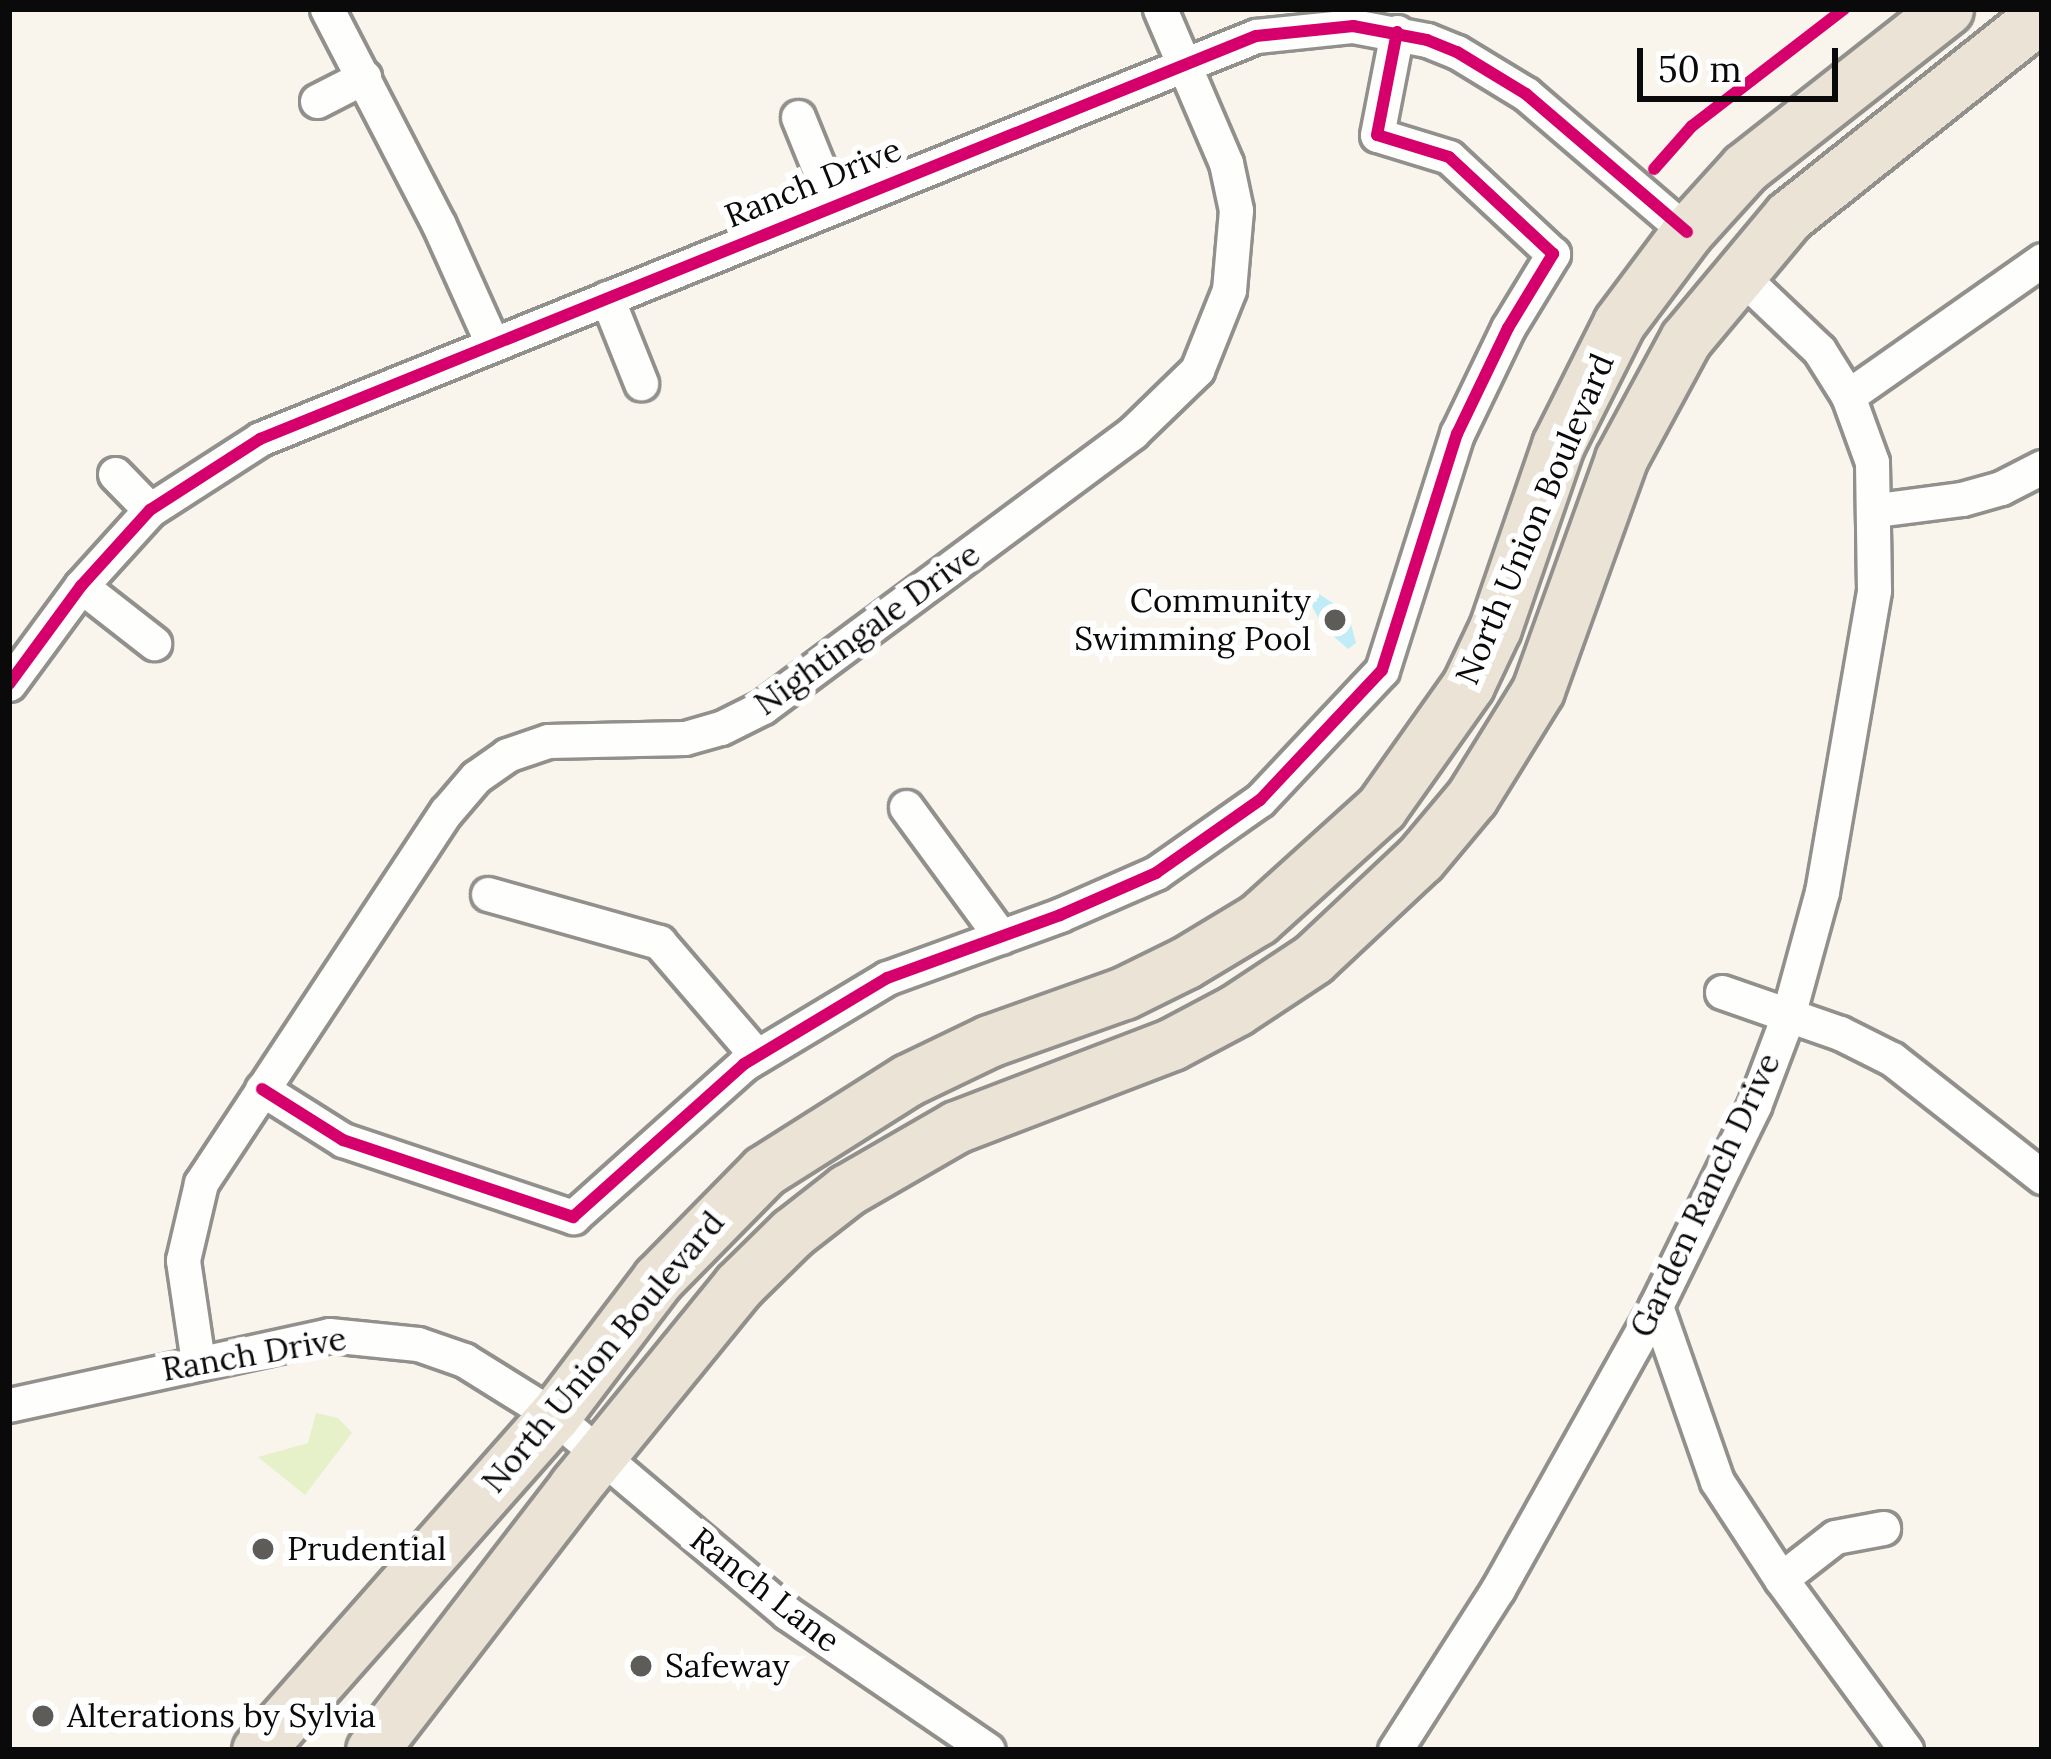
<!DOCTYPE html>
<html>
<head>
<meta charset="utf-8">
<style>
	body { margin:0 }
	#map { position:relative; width:2051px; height:1759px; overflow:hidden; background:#f9f5ec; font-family:Lora,serif }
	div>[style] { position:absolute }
	.green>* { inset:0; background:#e6f0c9 }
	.water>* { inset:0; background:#bfecf6 }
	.roads { filter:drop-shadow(3px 0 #92908c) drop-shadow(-3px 0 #92908c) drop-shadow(0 3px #92908c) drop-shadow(0 -3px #92908c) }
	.minor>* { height:33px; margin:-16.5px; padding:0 16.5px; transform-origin:16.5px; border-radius:16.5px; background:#fefefc }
	.primary>* { height:51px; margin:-25.5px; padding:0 25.5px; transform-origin:25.5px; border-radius:25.5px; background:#ebe3d5 }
	.cycleway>* { height:12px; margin:-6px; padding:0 6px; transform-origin:6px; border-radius:6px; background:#d6006c }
	.dots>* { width:33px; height:33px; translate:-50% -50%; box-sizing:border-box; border:6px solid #fff; border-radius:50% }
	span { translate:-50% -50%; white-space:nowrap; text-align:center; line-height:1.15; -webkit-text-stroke:12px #fff; paint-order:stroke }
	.street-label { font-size:33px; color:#0a0a0a }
	.poi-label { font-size:33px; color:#0a0a0a }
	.right { translate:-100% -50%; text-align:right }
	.left { translate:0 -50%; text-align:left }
	.frame { position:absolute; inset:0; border:12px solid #0a0a0a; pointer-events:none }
	.scale { position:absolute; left:1637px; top:48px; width:201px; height:54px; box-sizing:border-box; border:6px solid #0a0a0a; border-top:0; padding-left:15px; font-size:36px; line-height:42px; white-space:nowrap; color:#0a0a0a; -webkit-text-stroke:9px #fff; paint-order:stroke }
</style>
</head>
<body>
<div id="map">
	<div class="green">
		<div style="clip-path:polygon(316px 1413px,338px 1418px,352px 1433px,305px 1495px,258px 1457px,308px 1443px)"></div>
	</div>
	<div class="water">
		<div style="clip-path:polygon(1319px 594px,1348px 613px,1356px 643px,1348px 649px,1323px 627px,1310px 602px)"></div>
	</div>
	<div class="roads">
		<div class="minor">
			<div style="left:327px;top:9px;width:243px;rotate:62.6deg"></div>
			<div style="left:439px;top:225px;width:129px;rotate:65.8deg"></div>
			<div style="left:317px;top:101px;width:53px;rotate:-27.1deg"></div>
			<div style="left:798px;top:117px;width:93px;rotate:67.9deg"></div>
			<div style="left:607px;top:298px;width:92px;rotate:68.2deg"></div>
			<div style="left:1848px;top:396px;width:237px;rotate:-35deg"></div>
			<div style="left:115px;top:474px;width:50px;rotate:45.8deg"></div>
			<div style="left:1877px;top:510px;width:86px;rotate:-7.4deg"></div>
			<div style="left:1962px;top:499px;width:41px;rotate:-15.8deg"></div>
			<div style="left:2001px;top:488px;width:46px;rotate:-27.1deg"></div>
			<div style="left:81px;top:586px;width:93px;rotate:38deg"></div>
			<div style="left:9px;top:684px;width:122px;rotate:-53.7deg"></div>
			<div style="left:81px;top:586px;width:103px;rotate:-47.8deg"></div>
			<div style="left:150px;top:510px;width:131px;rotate:-32.8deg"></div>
			<div style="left:260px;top:439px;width:1074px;rotate:-22.03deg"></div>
			<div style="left:1256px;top:36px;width:98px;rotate:-5.9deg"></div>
			<div style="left:1353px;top:26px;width:75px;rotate:10.7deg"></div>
			<div style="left:1427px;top:40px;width:32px;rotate:22deg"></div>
			<div style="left:1457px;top:52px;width:81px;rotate:31.3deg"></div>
			<div style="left:1526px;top:94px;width:212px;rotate:40.6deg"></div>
			<div style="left:906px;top:807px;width:161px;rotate:53.8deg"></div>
			<div style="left:488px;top:894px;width:178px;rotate:15.7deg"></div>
			<div style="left:659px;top:942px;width:150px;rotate:49.3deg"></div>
			<div style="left:1722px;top:992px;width:125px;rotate:19.2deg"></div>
			<div style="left:1840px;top:1033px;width:58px;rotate:26.6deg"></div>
			<div style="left:1892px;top:1059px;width:191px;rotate:38.2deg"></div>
			<div style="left:262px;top:1089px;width:96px;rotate:32.2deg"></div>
			<div style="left:343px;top:1140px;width:243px;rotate:18.5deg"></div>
			<div style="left:573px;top:1217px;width:229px;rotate:-41.8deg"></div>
			<div style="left:744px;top:1064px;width:167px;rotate:-31deg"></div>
			<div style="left:887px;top:978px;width:184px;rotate:-20deg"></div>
			<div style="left:1060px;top:915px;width:105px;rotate:-23.6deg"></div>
			<div style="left:1156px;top:873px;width:127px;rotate:-35.1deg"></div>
			<div style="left:1260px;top:800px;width:178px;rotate:-46.8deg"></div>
			<div style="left:1382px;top:670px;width:248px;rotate:-72.4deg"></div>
			<div style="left:1457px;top:434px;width:118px;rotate:-64.3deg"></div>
			<div style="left:1508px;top:328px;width:87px;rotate:-58.7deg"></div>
			<div style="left:1553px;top:254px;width:142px;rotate:-137deg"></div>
			<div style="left:1449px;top:157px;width:75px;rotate:-163deg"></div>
			<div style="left:1377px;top:135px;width:105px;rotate:-79deg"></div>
			<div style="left:1656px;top:1306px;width:185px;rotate:70.8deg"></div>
			<div style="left:1717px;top:1481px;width:117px;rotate:56.9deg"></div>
			<div style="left:1781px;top:1579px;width:212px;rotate:53.8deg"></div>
			<div style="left:198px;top:1362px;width:103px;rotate:-98.4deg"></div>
			<div style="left:183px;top:1260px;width:79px;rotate:-76.8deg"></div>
			<div style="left:201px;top:1183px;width:445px;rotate:-56.6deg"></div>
			<div style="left:446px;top:812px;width:46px;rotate:-49.4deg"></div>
			<div style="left:476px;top:777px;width:38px;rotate:-35deg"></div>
			<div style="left:507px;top:755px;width:43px;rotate:-18.9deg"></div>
			<div style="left:548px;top:741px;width:137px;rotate:-1.3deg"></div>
			<div style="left:685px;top:738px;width:37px;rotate:-16deg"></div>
			<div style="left:721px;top:728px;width:47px;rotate:-26.6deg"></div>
			<div style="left:763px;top:707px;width:460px;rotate:-36.6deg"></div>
			<div style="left:1132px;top:433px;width:91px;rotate:-44.1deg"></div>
			<div style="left:1197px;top:370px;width:86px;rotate:-68.2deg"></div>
			<div style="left:1229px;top:290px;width:80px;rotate:-85deg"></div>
			<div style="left:1236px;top:210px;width:48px;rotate:-102deg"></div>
			<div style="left:1226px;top:163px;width:168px;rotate:-113.2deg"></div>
			<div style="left:9px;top:1405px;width:328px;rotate:-12.3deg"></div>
			<div style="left:329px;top:1335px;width:89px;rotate:5.8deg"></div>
			<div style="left:418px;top:1344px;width:49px;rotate:19.2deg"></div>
			<div style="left:464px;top:1360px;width:106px;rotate:31.9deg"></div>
			<div style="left:554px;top:1416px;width:305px;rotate:40.2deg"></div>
			<div style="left:787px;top:1613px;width:243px;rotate:34.3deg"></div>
			<div style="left:1781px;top:1579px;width:68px;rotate:-37.9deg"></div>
			<div style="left:1835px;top:1537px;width:49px;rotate:-10.6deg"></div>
			<div style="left:1395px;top:1750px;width:191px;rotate:-57.4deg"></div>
			<div style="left:1498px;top:1589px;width:324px;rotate:-60.8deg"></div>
			<div style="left:1656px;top:1306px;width:223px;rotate:-63.9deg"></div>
			<div style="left:1754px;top:1106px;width:96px;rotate:-69.3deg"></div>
			<div style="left:1788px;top:1016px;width:129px;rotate:-74.7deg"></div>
			<div style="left:1822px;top:892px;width:306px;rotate:-80.2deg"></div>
			<div style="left:1874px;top:590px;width:128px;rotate:-90.9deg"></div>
			<div style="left:1872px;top:462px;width:70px;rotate:-110deg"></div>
			<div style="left:1848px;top:396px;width:54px;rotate:-122.2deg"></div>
			<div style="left:1819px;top:350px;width:112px;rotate:-136.5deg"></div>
		</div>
		<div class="primary">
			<div style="left:258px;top:1750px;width:446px;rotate:-48.5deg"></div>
			<div style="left:554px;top:1416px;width:172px;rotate:-52.8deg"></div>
			<div style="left:658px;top:1279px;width:151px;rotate:-45.5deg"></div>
			<div style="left:764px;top:1171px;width:170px;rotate:-32.3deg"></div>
			<div style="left:908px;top:1080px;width:90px;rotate:-25.7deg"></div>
			<div style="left:989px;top:1041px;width:143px;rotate:-19.6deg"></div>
			<div style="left:1124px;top:993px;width:68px;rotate:-26.2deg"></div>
			<div style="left:1185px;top:963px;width:85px;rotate:-31.1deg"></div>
			<div style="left:1258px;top:919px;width:166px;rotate:-42.1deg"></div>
			<div style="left:1381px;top:808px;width:151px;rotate:-54.7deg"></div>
			<div style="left:1468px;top:685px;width:63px;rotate:-64.7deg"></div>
			<div style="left:1495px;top:628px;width:194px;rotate:-71deg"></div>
			<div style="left:1558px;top:445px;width:136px;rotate:-63.4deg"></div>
			<div style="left:1619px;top:323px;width:114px;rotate:-53.2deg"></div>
			<div style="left:1687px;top:232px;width:86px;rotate:-47.8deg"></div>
			<div style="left:1745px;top:168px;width:257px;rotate:-38.2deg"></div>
			<div style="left:372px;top:1750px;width:333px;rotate:-52.4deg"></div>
			<div style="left:575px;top:1486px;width:258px;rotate:-50.8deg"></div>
			<div style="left:738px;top:1286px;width:76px;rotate:-44.5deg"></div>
			<div style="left:792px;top:1233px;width:70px;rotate:-38deg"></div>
			<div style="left:847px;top:1190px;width:126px;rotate:-30deg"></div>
			<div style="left:956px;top:1127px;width:231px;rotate:-21deg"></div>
			<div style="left:1172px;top:1044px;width:72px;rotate:-28deg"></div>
			<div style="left:1236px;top:1010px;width:92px;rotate:-33.5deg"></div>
			<div style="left:1313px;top:959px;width:146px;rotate:-43.1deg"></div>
			<div style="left:1420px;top:859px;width:81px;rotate:-50deg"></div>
			<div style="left:1472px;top:797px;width:126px;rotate:-58.3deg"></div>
			<div style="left:1538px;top:690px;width:245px;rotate:-70.2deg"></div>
			<div style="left:1621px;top:459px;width:136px;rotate:-61.6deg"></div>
			<div style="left:1686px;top:339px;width:160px;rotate:-50.1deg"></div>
			<div style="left:1789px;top:216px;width:323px;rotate:-38.5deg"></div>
		</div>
	</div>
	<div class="cycleway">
		<div style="left:1654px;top:169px;width:57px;rotate:-48.5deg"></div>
		<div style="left:1692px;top:126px;width:192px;rotate:-37.6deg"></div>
		<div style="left:9px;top:684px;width:122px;rotate:-53.7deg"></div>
		<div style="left:81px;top:586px;width:103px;rotate:-47.8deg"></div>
		<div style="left:150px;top:510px;width:131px;rotate:-32.8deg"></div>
		<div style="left:260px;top:439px;width:1074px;rotate:-22.03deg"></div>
		<div style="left:1256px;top:36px;width:98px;rotate:-5.9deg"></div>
		<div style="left:1353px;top:26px;width:75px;rotate:10.7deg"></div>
		<div style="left:1427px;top:40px;width:32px;rotate:22deg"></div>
		<div style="left:1457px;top:52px;width:81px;rotate:31.3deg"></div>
		<div style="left:1526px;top:94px;width:212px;rotate:40.6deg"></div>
		<div style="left:262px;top:1089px;width:96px;rotate:32.2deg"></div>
		<div style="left:343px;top:1140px;width:243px;rotate:18.5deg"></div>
		<div style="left:573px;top:1217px;width:229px;rotate:-41.8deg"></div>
		<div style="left:744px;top:1064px;width:167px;rotate:-31deg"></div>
		<div style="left:887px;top:978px;width:184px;rotate:-20deg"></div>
		<div style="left:1060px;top:915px;width:105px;rotate:-23.6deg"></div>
		<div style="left:1156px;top:873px;width:127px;rotate:-35.1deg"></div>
		<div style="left:1260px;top:800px;width:178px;rotate:-46.8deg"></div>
		<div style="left:1382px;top:670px;width:248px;rotate:-72.4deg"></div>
		<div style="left:1457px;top:434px;width:118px;rotate:-64.3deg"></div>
		<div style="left:1508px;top:328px;width:87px;rotate:-58.7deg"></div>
		<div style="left:1553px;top:254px;width:142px;rotate:-137deg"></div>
		<div style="left:1449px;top:157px;width:75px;rotate:-163deg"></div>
		<div style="left:1377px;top:135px;width:105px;rotate:-79deg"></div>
	</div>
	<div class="dots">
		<div style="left:1335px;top:620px;background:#5e5c59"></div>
		<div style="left:263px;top:1549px;background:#5e5c59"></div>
		<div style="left:641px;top:1666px;background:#5e5c59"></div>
		<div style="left:43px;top:1716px;background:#5e5c59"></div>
	</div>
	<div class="street-label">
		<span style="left:813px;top:183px;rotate:-22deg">Ranch Drive</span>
		<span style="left:1535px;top:519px;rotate:-67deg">North Union Boulevard</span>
		<span style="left:867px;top:629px;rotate:-36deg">Nightingale Drive</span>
		<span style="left:1705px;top:1195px;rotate:-65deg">Garden Ranch Drive</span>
		<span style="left:603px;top:1352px;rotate:-50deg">North Union Boulevard</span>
		<span style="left:254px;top:1354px;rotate:-10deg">Ranch Drive</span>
		<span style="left:765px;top:1590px;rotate:38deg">Ranch Lane</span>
	</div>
	<div class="poi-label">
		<span class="right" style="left:1311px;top:620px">Community<br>Swimming Pool</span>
		<span class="left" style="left:287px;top:1549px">Prudential</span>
		<span class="left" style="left:665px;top:1666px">Safeway</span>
		<span class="left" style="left:67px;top:1716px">Alterations by Sylvia</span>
	</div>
	<div class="frame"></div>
	<div class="scale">50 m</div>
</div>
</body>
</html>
